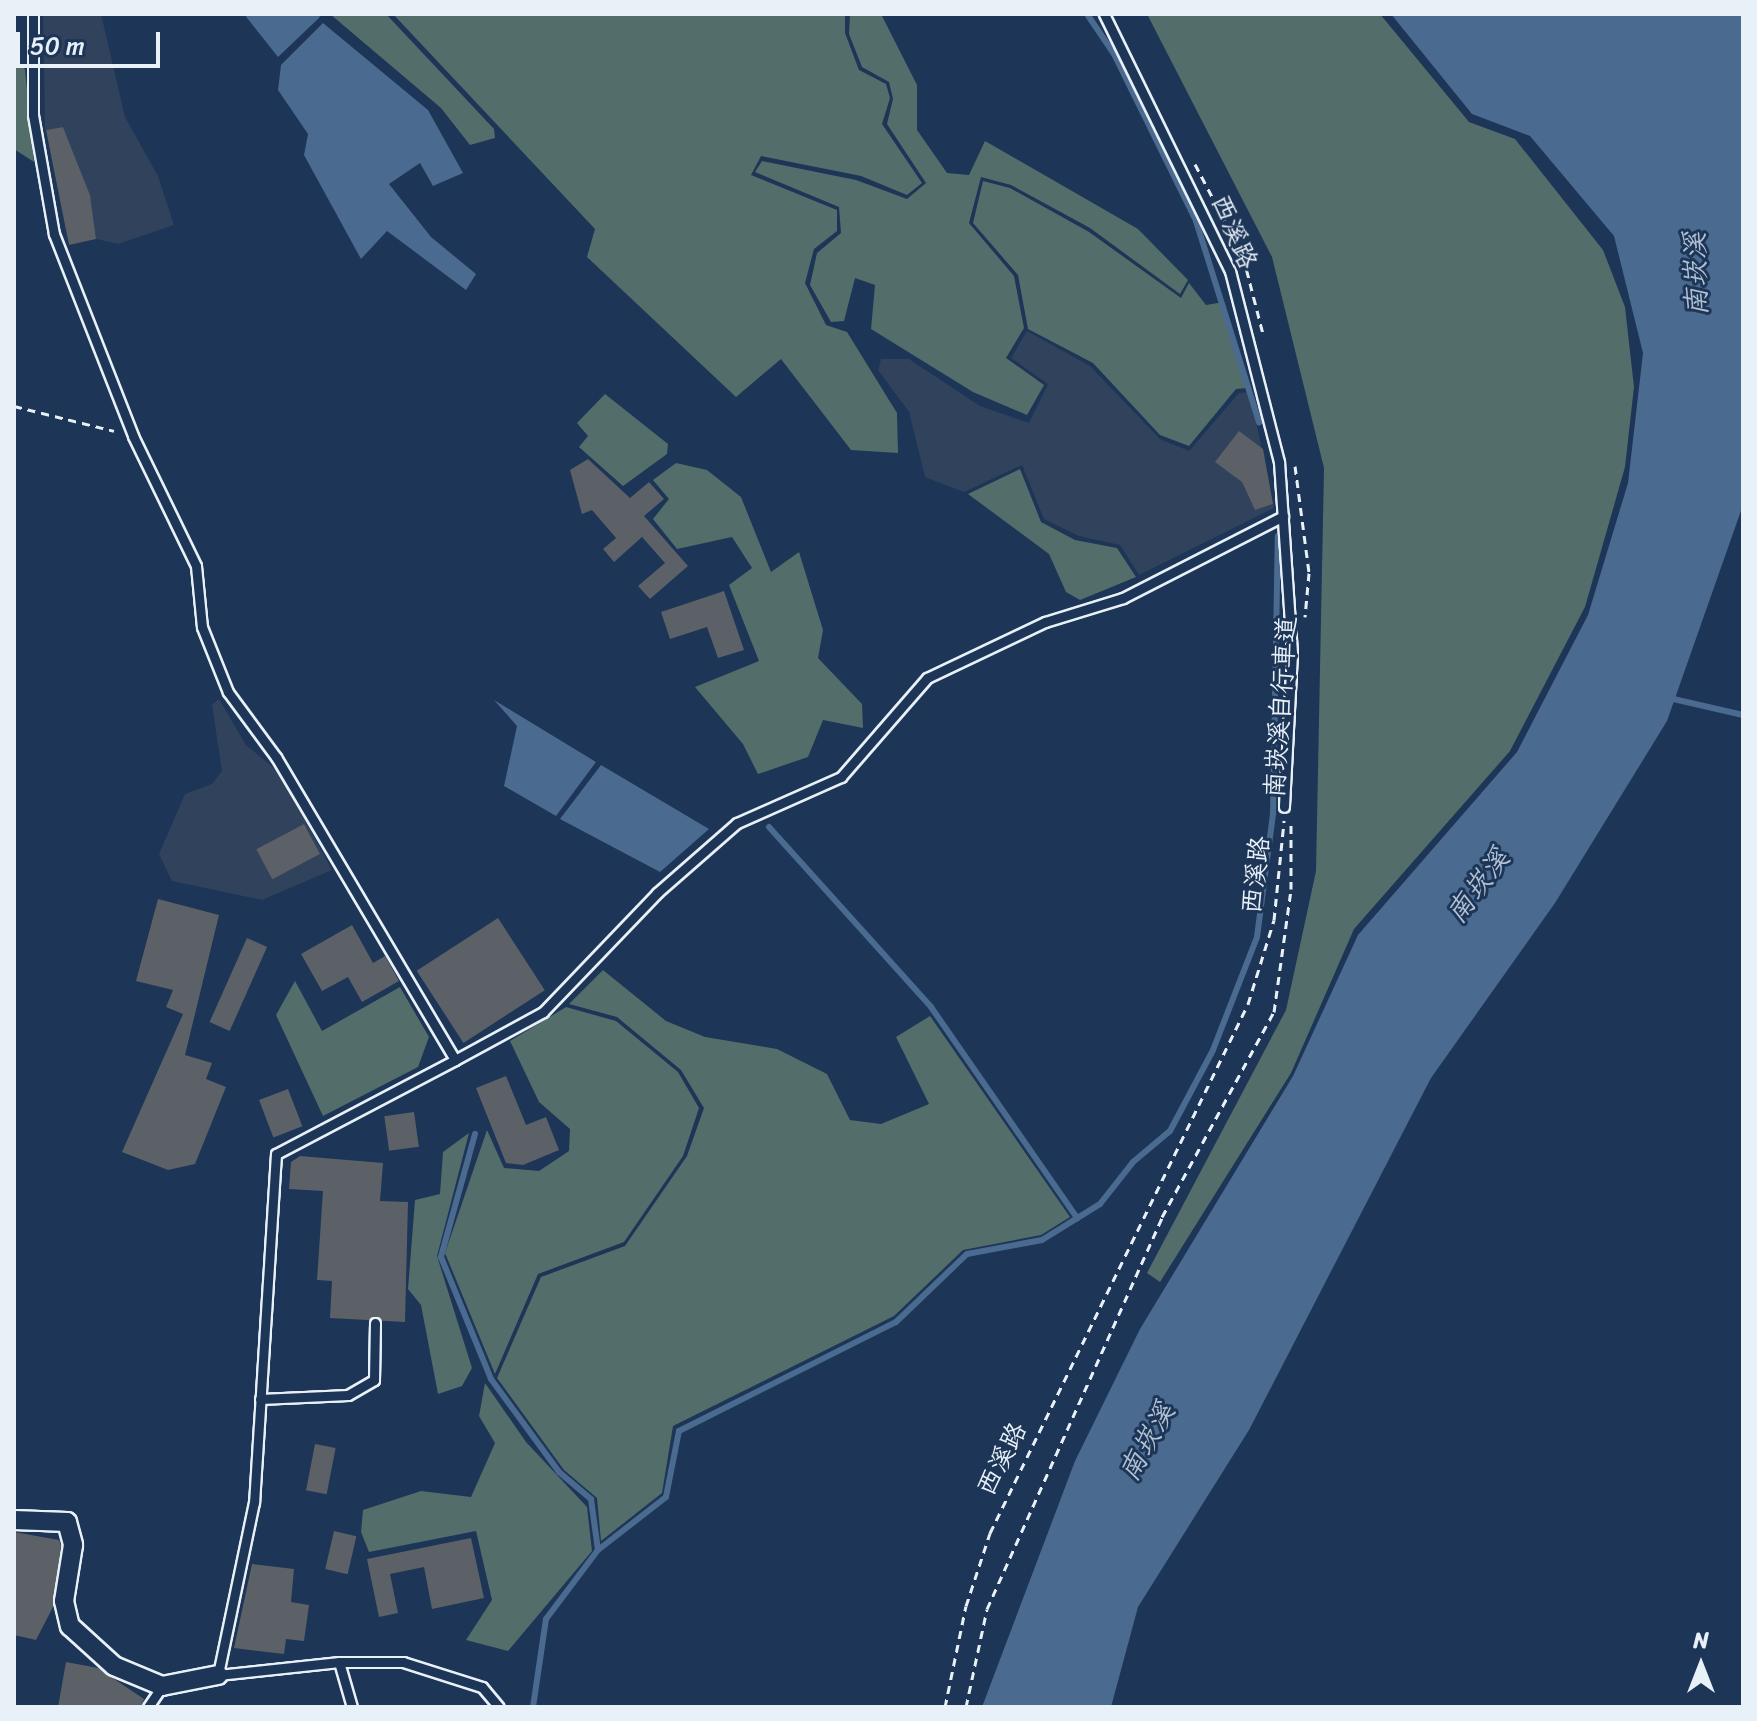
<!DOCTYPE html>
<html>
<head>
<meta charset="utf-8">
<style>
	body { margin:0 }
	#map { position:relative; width:1757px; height:1721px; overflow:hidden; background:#1d3557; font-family:Sriracha,"LXGW WenKai TC",sans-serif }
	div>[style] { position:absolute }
	.built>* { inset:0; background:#30425c }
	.green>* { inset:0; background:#536d6a }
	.water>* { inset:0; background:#4a6a90 }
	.stream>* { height:6px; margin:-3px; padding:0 3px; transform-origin:3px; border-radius:3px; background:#4a6a90 }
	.building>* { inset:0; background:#5b6166; transform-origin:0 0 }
	.path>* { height:3px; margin-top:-1.5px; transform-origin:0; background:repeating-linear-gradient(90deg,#e8f1f8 0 8px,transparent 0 14px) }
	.roads { filter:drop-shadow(2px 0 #e8f1f8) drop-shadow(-2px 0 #e8f1f8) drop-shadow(0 2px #e8f1f8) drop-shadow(0 -2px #e8f1f8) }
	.service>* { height:9px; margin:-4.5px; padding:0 4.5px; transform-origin:4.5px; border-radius:4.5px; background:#1d3557 }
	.minor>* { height:18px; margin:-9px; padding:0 9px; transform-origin:9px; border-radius:9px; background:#1d3557 }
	span { translate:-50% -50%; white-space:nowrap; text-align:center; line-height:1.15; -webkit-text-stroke:6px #1d3557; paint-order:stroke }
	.street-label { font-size:26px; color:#e8f1f8 }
	.water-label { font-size:28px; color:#b1c2d4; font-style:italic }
	.frame { position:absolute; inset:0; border:16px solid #e8f1f8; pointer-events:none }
	.north { position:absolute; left:1661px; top:1625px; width:80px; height:80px; -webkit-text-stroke:6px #1d3557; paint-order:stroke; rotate:0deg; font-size:22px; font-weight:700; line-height:32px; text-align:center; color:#e8f1f8 }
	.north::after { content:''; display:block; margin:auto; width:28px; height:36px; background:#e8f1f8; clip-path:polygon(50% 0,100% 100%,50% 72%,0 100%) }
	.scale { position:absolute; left:16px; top:32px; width:144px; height:36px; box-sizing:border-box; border:4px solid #e8f1f8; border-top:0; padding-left:10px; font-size:24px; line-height:28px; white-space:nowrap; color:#e8f1f8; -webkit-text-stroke:6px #1d3557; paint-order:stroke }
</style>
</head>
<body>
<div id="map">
	<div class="built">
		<div style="clip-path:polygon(43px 14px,101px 14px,125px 117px,158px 176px,174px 225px,118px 244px,96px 239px,90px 195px,63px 127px,45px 130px)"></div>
		<div style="clip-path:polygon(1027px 331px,1090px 366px,1160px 439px,1189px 451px,1239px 393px,1250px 392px,1274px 508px,1139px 575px,1120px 545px,1079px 536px,1044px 519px,1022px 465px,964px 492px,925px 477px,909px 412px,878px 370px,881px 359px,909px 359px,980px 406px,1029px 423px,1048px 384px,1011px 358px)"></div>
		<div style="clip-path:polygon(219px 699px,246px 745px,280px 773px,332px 870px,262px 900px,172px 881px,159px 854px,185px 794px,212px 784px,222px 771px,212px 705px)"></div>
	</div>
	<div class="green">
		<div style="clip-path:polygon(330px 14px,386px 14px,494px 129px,495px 138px,470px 145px,441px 108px)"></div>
		<div style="clip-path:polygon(393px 14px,845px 14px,845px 33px,859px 70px,886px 84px,890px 98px,882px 124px,922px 183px,907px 195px,861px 176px,761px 156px,751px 175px,837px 210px,837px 231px,814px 249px,805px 283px,826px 325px,847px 332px,897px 413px,898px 453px,851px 450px,781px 359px,736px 397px,587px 257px,595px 229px)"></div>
		<div style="clip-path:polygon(850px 14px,881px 14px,917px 85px,917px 130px,947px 173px,969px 175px,985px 141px,1138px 229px,1188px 280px,1180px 294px,1090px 228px,1011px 185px,981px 177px,969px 223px,1014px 276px,1024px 328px,1006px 358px,1044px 385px,1027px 415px,973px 392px,871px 329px,875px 285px,855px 278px,844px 321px,831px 322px,810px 285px,817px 253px,841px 233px,839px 207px,755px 172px,762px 161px,856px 180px,907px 199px,926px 183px,887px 124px,893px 99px,889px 82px,862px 67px,849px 34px)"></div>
		<div style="clip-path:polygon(1147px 14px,1380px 14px,1469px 122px,1515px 139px,1603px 250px,1625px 307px,1634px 387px,1625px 467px,1585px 607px,1510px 751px,1354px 929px,1291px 1073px,1160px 1282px,1147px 1273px,1286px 1010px,1316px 871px,1324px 468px,1272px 257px)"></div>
		<div style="clip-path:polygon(14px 63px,25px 69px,34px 162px,14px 149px)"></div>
		<div style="clip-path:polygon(983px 181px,1010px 188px,1089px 232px,1181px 298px,1189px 283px,1206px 305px,1224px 302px,1247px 388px,1236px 389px,1189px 446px,1160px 435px,1093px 363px,1028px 329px,1018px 275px,973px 223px)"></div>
		<div style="clip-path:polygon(605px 394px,668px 444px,667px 454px,623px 486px,579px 447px,588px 436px,577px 423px)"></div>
		<div style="clip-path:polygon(676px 463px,707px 470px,741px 497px,771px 572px,799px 552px,823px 630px,818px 658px,862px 704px,863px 728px,823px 720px,808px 757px,758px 774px,743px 744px,695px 687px,759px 661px,729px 585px,752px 568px,732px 537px,677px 549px,653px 519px,669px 499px,653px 480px)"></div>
		<div style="clip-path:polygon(1020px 469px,1041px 522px,1075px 540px,1117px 548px,1136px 577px,1080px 600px,1066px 592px,1049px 554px,968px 494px)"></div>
		<div style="clip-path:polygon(603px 970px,666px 1021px,705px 1037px,777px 1049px,827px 1074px,850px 1120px,881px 1124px,929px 1104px,896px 1037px,930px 1016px,1070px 1217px,1041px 1235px,963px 1250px,894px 1316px,673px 1426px,662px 1493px,601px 1541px,597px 1498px,564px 1470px,497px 1378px,541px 1277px,625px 1246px,687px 1156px,704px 1108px,681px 1070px,617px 1017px,569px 1004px)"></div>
		<div style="clip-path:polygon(295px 981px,322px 1031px,400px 987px,429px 1037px,418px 1067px,323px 1116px,276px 1015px)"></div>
		<div style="clip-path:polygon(566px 1007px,616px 1021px,678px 1072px,699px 1108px,683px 1156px,624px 1242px,538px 1274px,495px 1374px,445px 1253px,487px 1130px,504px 1168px,539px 1171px,569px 1151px,570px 1129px,539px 1102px,510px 1041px)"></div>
		<div style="clip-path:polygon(469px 1133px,437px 1256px,472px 1368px,462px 1386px,438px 1394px,421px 1305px,408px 1289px,415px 1200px,440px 1194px,443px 1152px)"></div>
		<div style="clip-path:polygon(485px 1383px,526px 1442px,587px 1507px,592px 1551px,508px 1651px,466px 1640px,492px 1600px,476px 1531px,369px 1552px,361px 1532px,363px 1510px,421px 1491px,471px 1497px,495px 1443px,479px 1416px)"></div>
	</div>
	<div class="water">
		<div style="clip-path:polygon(244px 14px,318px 14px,320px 17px,278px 57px)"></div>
		<div style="clip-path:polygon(1391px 14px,1743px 14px,1743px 505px,1667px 721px,1555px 903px,1431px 1078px,1249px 1430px,1138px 1607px,1111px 1707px,982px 1707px,1075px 1461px,1140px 1329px,1293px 1076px,1358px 935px,1517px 752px,1588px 615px,1628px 483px,1643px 353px,1614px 236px,1530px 136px,1472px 114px)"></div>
		<div style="clip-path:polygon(323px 23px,428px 110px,463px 173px,433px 186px,420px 163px,389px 184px,431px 237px,476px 274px,466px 290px,387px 231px,361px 259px,304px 155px,308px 134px,278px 90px,281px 65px)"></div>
		<div style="clip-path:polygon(494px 700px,596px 762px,556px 816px,504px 786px,517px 726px)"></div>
		<div style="clip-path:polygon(601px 765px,709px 829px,660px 872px,560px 819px)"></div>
	</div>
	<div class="stream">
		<div style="left:1087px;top:14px;width:48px;rotate:56deg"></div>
		<div style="left:1114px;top:54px;width:186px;rotate:63.8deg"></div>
		<div style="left:1196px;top:221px;width:211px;rotate:72.6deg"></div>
		<div style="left:1669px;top:698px;width:76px;rotate:12.9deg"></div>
		<div style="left:769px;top:827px;width:242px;rotate:48deg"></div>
		<div style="left:931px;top:1007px;width:257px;rotate:55.3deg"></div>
		<div style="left:475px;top:1134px;width:128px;rotate:105.5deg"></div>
		<div style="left:441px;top:1257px;width:132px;rotate:67.7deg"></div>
		<div style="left:491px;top:1379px;width:115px;rotate:53.8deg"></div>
		<div style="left:559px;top:1472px;width:42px;rotate:40.2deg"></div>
		<div style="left:591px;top:1499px;width:51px;rotate:82.2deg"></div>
		<div style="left:533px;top:1707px;width:89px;rotate:-81.6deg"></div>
		<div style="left:546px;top:1619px;width:86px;rotate:-53deg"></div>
		<div style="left:598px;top:1550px;width:86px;rotate:-37.9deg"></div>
		<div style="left:666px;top:1497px;width:67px;rotate:-78.9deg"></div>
		<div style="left:679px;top:1431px;width:243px;rotate:-26.7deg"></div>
		<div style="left:896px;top:1322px;width:98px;rotate:-43.8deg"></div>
		<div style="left:967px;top:1254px;width:76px;rotate:-10.6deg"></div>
		<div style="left:1042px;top:1240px;width:68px;rotate:-31.8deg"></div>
		<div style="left:1100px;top:1204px;width:53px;rotate:-51.8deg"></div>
		<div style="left:1133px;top:1162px;width:48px;rotate:-40deg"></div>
		<div style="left:1170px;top:1131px;width:92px;rotate:-62deg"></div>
		<div style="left:1213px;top:1050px;width:121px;rotate:-68.7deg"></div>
		<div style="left:1257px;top:937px;width:124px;rotate:-82.6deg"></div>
		<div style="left:1273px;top:814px;width:278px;rotate:-89deg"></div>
	</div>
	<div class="building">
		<div style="clip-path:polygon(63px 127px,90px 195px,96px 239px,69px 245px,46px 130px)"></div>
		<div style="clip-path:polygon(1239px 431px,1263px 449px,1273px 504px,1255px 510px,1242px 482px,1215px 462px)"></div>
		<div style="clip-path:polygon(588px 459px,630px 498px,649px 482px,664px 499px,644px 516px,688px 566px,650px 599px,638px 586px,665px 563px,642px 537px,614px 562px,603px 549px,616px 538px,592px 510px,582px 514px,570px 470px)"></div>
		<div style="clip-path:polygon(724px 591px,744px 650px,718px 658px,707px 627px,670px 639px,661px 612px)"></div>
		<div style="left:304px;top:824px;width:34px;height:54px;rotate:62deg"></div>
		<div style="clip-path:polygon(158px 899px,219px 915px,185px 1055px,212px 1063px,206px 1079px,226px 1087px,195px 1164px,168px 1170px,122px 1152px,183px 1014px,166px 1007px,173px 990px,136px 981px)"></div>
		<div style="left:498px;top:918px;width:86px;height:97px;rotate:57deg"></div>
		<div style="clip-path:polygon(352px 925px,373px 963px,385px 956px,399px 981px,362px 1002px,348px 977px,322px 991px,301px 954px)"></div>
		<div style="left:247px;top:938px;width:22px;height:92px;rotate:24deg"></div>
		<div style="clip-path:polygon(506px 1076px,526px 1125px,546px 1117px,559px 1150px,523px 1165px,506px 1163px,476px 1088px)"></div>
		<div style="left:288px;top:1089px;width:40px;height:31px;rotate:69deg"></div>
		<div style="left:414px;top:1112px;width:35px;height:30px;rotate:82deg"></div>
		<div style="clip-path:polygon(300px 1156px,383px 1163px,380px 1201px,408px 1202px,405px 1322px,330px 1318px,332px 1281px,317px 1280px,323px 1191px,289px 1189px,291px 1162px)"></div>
		<div style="left:315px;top:1444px;width:21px;height:47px;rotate:11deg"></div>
		<div style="left:334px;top:1531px;width:23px;height:39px;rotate:13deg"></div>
		<div style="clip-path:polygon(14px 1532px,59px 1540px,61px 1546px,53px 1607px,36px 1640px,14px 1635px)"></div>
		<div style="clip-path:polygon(471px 1538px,484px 1598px,432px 1609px,424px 1567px,390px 1574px,398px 1613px,379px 1617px,367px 1559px)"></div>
		<div style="clip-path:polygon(252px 1564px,294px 1569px,291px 1602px,309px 1605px,304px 1641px,286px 1639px,284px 1654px,234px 1648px)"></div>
		<div style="clip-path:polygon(66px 1662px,98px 1668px,144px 1699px,141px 1707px,58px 1707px)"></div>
	</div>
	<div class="path">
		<div style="left:1195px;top:164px;width:104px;rotate:62.4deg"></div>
		<div style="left:1243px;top:256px;width:81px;rotate:75.6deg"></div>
		<div style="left:14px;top:406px;width:103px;rotate:14deg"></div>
		<div style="left:1295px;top:466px;width:108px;rotate:82.5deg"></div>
		<div style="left:1309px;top:573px;width:44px;rotate:95.2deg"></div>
		<div style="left:945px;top:1707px;width:103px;rotate:-78.3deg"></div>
		<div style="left:966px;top:1606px;width:77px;rotate:-71.8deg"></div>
		<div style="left:990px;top:1533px;width:589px;rotate:-64deg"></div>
		<div style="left:1248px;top:1004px;width:88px;rotate:-72.8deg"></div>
		<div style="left:1274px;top:920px;width:100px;rotate:-84.2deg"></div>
		<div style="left:966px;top:1707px;width:100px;rotate:-77.9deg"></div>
		<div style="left:987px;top:1609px;width:429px;rotate:-65.9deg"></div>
		<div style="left:1162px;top:1217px;width:234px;rotate:-61.4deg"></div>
		<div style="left:1274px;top:1012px;width:124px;rotate:-82.1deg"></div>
		<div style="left:1291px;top:889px;width:69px;rotate:-90deg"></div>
	</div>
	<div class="roads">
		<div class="service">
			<div style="left:33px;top:14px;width:101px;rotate:90deg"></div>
			<div style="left:33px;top:115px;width:121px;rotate:80deg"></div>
			<div style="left:54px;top:234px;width:217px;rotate:68.6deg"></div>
			<div style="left:133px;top:436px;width:144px;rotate:64.1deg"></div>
			<div style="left:196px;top:566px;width:61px;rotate:84.4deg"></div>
			<div style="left:202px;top:627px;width:70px;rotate:68.2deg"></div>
			<div style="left:228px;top:692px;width:81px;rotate:53.6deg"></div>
			<div style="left:276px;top:757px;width:352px;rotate:59.4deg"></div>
			<div style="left:455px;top:1060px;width:202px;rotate:152.3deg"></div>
			<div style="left:276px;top:1154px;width:349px;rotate:93.6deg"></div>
			<div style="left:254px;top:1502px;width:177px;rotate:101.8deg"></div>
			<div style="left:218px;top:1675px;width:122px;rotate:-6.1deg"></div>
			<div style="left:339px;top:1662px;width:47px;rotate:73.9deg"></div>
			<div style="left:1104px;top:14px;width:286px;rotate:63.9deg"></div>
			<div style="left:1230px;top:271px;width:197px;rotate:75.6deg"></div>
			<div style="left:1279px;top:462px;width:191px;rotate:86.1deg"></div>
			<div style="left:1292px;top:653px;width:154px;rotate:93deg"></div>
			<div style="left:455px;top:1060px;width:100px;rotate:-28.6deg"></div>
			<div style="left:543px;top:1012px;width:165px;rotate:-46.2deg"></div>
			<div style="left:657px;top:893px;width:106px;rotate:-41.2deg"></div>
			<div style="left:737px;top:823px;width:114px;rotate:-23.9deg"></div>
			<div style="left:841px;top:777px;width:131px;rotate:-49deg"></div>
			<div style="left:927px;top:678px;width:131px;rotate:-25.4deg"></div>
			<div style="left:1045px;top:622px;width:82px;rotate:-17.1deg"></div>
			<div style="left:1123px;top:598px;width:180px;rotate:-27.1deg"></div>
			<div style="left:260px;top:1399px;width:88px;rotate:-2.6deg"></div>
			<div style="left:348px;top:1395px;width:30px;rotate:-30deg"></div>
			<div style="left:374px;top:1380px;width:57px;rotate:-89deg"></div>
			<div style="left:339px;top:1662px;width:64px"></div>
			<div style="left:403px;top:1662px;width:83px;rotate:17.6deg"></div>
			<div style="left:482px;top:1687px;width:26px;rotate:50deg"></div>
			<div style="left:148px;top:1707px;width:25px;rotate:-56deg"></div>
		</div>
		<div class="minor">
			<div style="left:14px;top:1520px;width:53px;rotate:2.2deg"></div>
			<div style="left:67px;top:1522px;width:24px;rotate:75deg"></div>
			<div style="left:73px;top:1545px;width:57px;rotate:99.1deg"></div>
			<div style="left:64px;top:1601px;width:26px;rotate:77deg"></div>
			<div style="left:70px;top:1626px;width:59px;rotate:42.3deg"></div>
			<div style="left:114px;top:1666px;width:52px;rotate:22.6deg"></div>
			<div style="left:162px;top:1686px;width:57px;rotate:-11.1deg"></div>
		</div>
	</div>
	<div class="street-label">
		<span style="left:1234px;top:232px;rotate:67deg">西溪路</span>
		<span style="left:1281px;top:707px;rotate:-86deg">南崁溪自行車道</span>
		<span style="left:1256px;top:875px;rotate:-83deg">西溪路</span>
		<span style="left:1002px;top:1459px;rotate:-63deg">西溪路</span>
	</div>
	<div class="water-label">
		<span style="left:1696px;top:274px;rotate:-92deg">南崁溪</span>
		<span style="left:1478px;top:886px;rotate:-53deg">南崁溪</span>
		<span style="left:1147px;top:1442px;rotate:-61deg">南崁溪</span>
	</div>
	<div class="frame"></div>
	<div class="north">N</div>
	<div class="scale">50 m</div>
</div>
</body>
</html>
